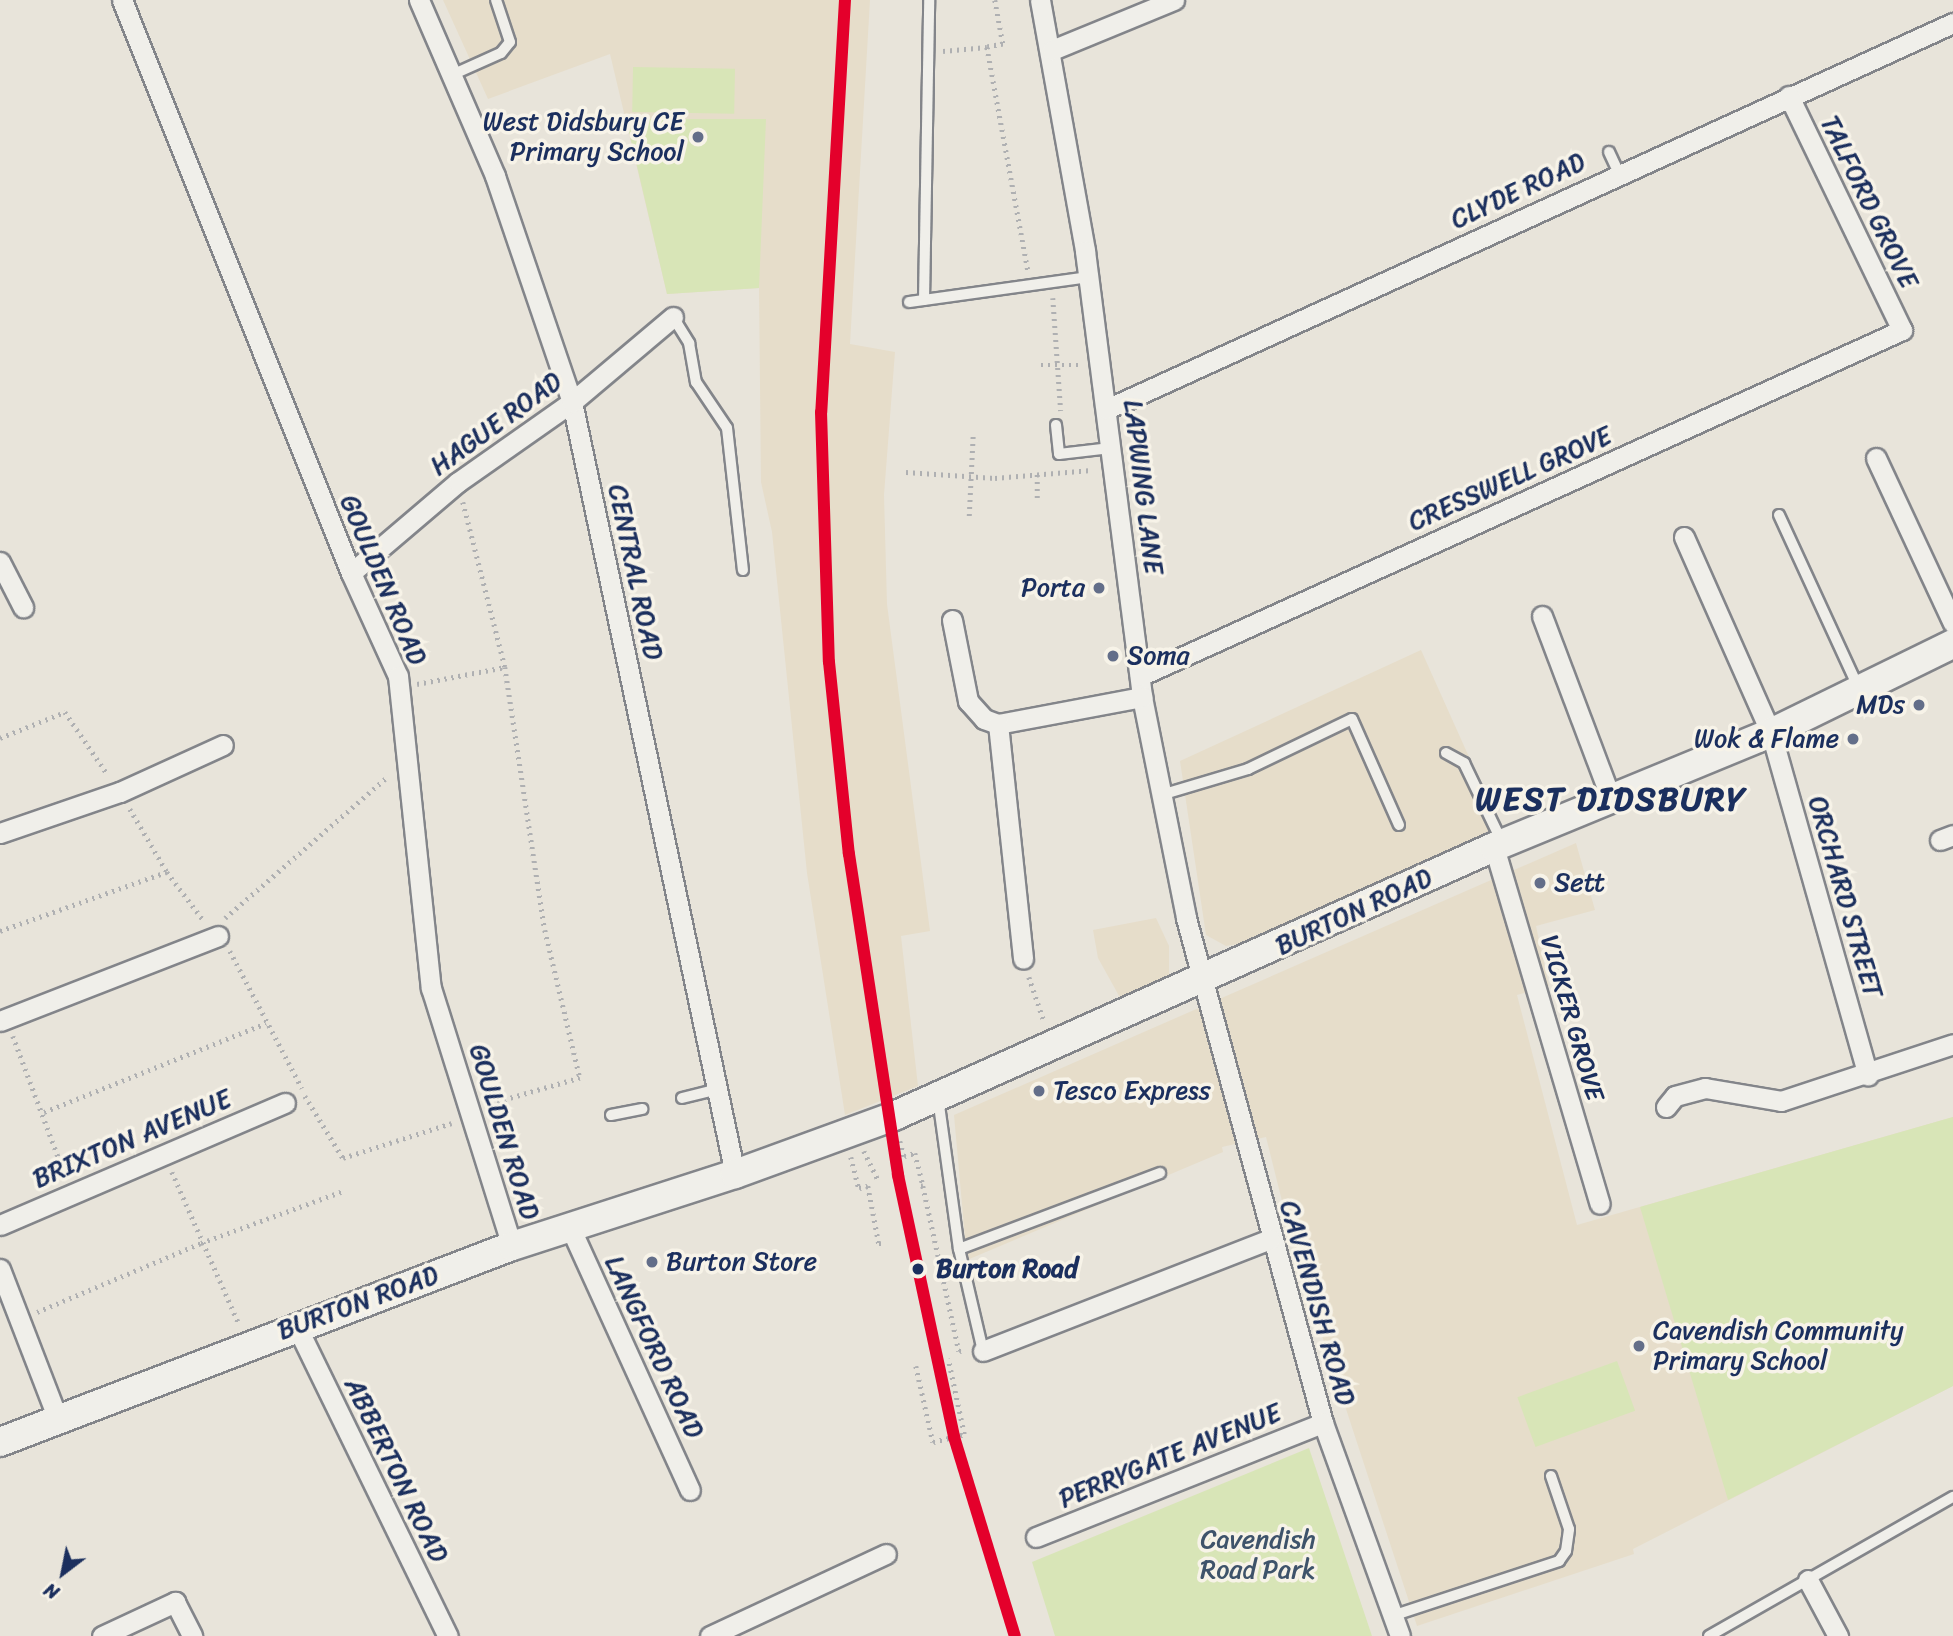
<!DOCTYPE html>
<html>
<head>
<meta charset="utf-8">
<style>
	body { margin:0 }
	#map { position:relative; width:1953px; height:1636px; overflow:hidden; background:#e8e4da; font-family:Sriracha,sans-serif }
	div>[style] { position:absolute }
	.built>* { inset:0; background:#e6ddca }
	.green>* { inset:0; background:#d8e5b7; transform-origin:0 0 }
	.path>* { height:4.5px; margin-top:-2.25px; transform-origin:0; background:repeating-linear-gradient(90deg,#afb0b2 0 2px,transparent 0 7px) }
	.roads { filter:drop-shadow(2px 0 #83858a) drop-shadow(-2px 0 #83858a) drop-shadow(0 2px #83858a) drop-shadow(0 -2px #83858a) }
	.lane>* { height:10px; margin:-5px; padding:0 5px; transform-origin:5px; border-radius:5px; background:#f0efea }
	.street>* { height:19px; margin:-9.5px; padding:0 9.5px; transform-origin:9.5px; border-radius:9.5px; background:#f0efea }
	.secondary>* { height:28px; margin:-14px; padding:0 14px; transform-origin:14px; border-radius:14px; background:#f0efea }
	.rail-1>* { height:12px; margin:-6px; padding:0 6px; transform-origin:6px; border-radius:6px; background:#e4002b }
	.dots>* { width:19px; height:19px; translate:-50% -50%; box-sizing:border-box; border:4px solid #f7f3e8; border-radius:50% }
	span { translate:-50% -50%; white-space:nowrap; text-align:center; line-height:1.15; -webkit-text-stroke:7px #f7f3e8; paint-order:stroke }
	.poi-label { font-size:26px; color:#1b2f5e }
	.right { translate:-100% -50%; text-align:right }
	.left { translate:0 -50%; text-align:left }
	.street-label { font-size:26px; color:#1b2f5e }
	.stop-label { font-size:26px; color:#1b2f5e; font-weight:700 }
	.park-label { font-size:26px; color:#3e536a }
	.district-label { font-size:33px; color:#1b2f5e; font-weight:700; letter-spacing:2px }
	.north { position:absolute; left:28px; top:1538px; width:70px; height:70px; -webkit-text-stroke:5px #f7f3e8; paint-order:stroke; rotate:212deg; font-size:19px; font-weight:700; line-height:28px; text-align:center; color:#1b2f5e }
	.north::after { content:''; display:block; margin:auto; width:24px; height:32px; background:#1b2f5e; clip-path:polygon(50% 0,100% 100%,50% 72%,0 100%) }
</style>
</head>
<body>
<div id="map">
	<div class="built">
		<div style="clip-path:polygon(443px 0,870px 0,850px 344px,895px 352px,884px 495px,887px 604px,930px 931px,901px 936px,918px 1086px,845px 1115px,807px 873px,772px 532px,761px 482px,759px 288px,667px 294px,610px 54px,488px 99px)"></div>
		<div style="clip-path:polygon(1421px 650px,1500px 826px,1244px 943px,1226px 946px,1206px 935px,1180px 761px)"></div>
		<div style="clip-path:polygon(1576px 843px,1595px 910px,1536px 926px,1549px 986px,1517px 995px,1577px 1225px,1953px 1117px,1953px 1386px,1633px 1549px,1634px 1554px,1417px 1626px,1295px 1253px,1266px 1137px,1222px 1147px,1223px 1152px,967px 1260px,954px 1115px)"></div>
		<div style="clip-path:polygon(1156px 918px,1169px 946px,1169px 981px,1123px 1003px,1098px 958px,1093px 930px)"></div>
	</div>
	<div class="green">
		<div style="left:633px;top:67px;width:102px;height:45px;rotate:1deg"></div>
		<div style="clip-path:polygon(626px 119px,766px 119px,759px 288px,667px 294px)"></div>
		<div style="clip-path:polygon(1953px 1117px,1953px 1386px,1728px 1500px,1640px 1207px)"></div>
		<div style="left:1617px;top:1361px;width:53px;height:106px;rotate:70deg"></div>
		<div style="clip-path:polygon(1309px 1448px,1372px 1636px,1055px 1636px,1032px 1562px)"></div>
	</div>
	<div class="path">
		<div style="left:995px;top:0;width:45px;rotate:79.7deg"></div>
		<div style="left:1003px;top:44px;width:16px;rotate:169deg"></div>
		<div style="left:987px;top:47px;width:227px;rotate:79.6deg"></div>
		<div style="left:943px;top:51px;width:44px;rotate:-5.2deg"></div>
		<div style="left:1053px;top:298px;width:113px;rotate:86deg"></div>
		<div style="left:1041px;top:365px;width:38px"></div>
		<div style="left:906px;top:472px;width:89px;rotate:3.9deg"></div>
		<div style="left:995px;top:478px;width:97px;rotate:-4.7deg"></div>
		<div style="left:1037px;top:498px;width:24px;rotate:-90deg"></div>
		<div style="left:463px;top:502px;width:170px;rotate:75.7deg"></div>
		<div style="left:969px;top:516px;width:81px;rotate:-87.2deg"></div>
		<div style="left:417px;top:684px;width:90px;rotate:-10.9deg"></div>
		<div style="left:505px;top:667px;width:266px;rotate:81.4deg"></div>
		<div style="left:545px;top:930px;width:152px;rotate:76.7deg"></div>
		<div style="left:580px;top:1078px;width:97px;rotate:163.8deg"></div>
		<div style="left:0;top:738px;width:70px;rotate:-21.8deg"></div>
		<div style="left:65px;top:712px;width:76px;rotate:55.7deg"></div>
		<div style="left:130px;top:809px;width:73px;rotate:59.6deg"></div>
		<div style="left:167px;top:872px;width:61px;rotate:52.9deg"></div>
		<div style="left:225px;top:918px;width:215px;rotate:-41deg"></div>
		<div style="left:0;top:931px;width:177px;rotate:-19.5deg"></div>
		<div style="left:230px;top:951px;width:155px;rotate:62.3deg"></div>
		<div style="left:1029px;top:977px;width:46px;rotate:71.2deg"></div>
		<div style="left:13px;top:1036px;width:148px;rotate:69.5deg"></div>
		<div style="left:305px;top:1096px;width:73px;rotate:58.5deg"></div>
		<div style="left:343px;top:1158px;width:114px;rotate:-17.8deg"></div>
		<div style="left:44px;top:1112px;width:239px;rotate:-21.8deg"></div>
		<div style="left:900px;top:1141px;width:16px;rotate:75deg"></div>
		<div style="left:904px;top:1156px;width:11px;rotate:-15deg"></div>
		<div style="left:915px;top:1153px;width:34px;rotate:76deg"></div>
		<div style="left:923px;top:1186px;width:6px;rotate:171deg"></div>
		<div style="left:864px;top:1151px;width:34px;rotate:64deg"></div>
		<div style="left:851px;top:1157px;width:32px;rotate:76deg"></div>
		<div style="left:859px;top:1188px;width:9px;rotate:-13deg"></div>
		<div style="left:868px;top:1186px;width:59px;rotate:79.3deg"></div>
		<div style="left:879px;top:1244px;width:7px"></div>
		<div style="left:172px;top:1172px;width:166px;rotate:66.2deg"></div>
		<div style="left:923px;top:1186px;width:169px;rotate:77.7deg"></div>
		<div style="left:959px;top:1351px;width:4px;rotate:-14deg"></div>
		<div style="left:37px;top:1312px;width:178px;rotate:-22.8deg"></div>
		<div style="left:201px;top:1243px;width:151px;rotate:-20.1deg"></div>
		<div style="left:916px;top:1366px;width:78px;rotate:77.4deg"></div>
		<div style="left:933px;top:1442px;width:32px;rotate:-14deg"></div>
		<div style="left:964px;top:1434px;width:77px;rotate:-102deg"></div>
	</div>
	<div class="roads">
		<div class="lane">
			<div style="left:454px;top:74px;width:51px;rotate:-24.1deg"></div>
			<div style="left:501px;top:53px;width:14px;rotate:-51deg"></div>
			<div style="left:510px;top:42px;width:44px;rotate:-108.4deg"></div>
			<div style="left:1609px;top:152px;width:23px;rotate:65deg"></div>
			<div style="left:924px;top:300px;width:300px;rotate:-89deg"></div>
			<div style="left:909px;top:302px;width:182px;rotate:-7.9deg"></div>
			<div style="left:673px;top:317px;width:31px;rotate:58deg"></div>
			<div style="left:689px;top:343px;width:40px;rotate:80deg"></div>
			<div style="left:696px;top:382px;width:55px;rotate:56deg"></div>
			<div style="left:727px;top:428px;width:143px;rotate:83.6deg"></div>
			<div style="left:1056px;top:425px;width:29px;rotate:84deg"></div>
			<div style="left:1059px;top:454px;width:52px;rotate:-6.6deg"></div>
			<div style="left:1779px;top:515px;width:189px;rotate:65.3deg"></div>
			<div style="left:1446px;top:753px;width:21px;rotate:29deg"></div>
			<div style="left:1464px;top:763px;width:88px;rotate:64.3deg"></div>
			<div style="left:1161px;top:795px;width:91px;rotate:-16.6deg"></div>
			<div style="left:1248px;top:769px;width:115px;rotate:-25.7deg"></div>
			<div style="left:1352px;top:719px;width:116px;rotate:66.1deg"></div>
			<div style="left:682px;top:1098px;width:36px;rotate:-14deg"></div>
			<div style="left:938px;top:1098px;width:152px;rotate:82.1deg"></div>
			<div style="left:611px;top:1115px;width:32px;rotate:-11deg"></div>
			<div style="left:983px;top:1351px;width:105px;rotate:-103.2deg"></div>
			<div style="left:959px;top:1249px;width:215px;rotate:-20.7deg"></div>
			<div style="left:1392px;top:1616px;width:176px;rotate:-18.2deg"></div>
			<div style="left:1559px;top:1561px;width:12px;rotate:-55deg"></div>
			<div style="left:1566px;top:1551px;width:22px;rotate:-82deg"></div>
			<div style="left:1569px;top:1529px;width:56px;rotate:-108.8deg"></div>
			<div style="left:1709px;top:1636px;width:281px;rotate:-29.7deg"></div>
		</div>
		<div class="street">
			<div style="left:122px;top:0;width:617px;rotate:68.22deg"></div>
			<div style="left:351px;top:573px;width:113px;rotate:65.5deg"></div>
			<div style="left:398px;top:676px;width:314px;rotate:84deg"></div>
			<div style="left:431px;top:988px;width:270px;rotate:72.6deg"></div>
			<div style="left:419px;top:0;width:192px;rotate:66.6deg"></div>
			<div style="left:495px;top:176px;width:239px;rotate:71.2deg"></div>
			<div style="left:572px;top:402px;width:789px;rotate:78.08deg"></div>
			<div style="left:1040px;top:0;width:255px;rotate:79.8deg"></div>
			<div style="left:1085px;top:251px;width:450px;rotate:82.7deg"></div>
			<div style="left:1142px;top:697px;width:225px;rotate:78.7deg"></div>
			<div style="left:1186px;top:918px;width:523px;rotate:74.82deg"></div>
			<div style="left:1323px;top:1423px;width:226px;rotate:70.1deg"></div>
			<div style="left:1052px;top:50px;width:132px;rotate:-22.3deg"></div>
			<div style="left:1107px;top:409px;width:930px;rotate:-24.53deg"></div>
			<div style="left:1876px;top:458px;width:182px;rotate:65deg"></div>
			<div style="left:1684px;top:537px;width:214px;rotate:66.1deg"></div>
			<div style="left:1771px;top:733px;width:356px;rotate:74.2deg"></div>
			<div style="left:0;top:562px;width:51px;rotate:62.9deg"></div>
			<div style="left:351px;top:573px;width:140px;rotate:-40.4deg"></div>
			<div style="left:458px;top:482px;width:139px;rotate:-35.1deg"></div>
			<div style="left:572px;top:402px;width:132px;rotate:-40.1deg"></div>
			<div style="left:1542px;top:616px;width:196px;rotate:69.3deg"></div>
			<div style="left:952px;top:620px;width:83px;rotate:78.8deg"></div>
			<div style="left:968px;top:701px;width:24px;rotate:48deg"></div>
			<div style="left:984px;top:719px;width:15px;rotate:20deg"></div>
			<div style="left:998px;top:724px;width:147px;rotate:-10.6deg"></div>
			<div style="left:1140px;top:676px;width:837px;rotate:-24.42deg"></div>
			<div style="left:1902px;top:330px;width:260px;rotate:-115.8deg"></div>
			<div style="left:998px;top:724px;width:236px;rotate:83.9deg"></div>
			<div style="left:0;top:833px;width:127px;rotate:-18.9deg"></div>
			<div style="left:120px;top:792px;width:113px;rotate:-24.5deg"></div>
			<div style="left:1940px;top:840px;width:14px;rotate:-21deg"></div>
			<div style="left:1494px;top:847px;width:372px;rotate:73.5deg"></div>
			<div style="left:0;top:1021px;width:234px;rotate:-21.3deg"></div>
			<div style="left:1666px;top:1107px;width:14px;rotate:-51deg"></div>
			<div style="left:1675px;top:1096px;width:31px;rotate:-15deg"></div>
			<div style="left:1705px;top:1088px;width:77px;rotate:9.7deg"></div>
			<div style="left:1781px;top:1101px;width:181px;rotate:-18.3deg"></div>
			<div style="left:0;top:1225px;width:310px;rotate:-23.2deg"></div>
			<div style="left:570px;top:1227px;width:289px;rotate:65.5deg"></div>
			<div style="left:0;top:1269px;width:161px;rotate:68.9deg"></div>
			<div style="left:297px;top:1327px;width:344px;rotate:64deg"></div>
			<div style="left:983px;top:1351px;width:308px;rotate:-21.3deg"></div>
			<div style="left:1036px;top:1537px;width:309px;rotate:-21.7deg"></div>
			<div style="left:1808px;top:1580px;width:64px;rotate:61.8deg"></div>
			<div style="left:102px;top:1636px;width:81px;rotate:-25deg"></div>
			<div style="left:175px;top:1602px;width:38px;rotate:63deg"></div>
			<div style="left:710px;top:1636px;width:194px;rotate:-25deg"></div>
		</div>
		<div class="secondary">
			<div style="left:0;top:1442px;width:548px;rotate:-20.95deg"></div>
			<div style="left:512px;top:1246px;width:234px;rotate:-17.9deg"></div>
			<div style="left:735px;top:1174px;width:169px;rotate:-20deg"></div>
			<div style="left:894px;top:1116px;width:658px;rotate:-24.15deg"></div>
			<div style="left:1494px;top:847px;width:300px;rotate:-22.4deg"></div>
			<div style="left:1771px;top:733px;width:203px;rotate:-26.1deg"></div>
		</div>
	</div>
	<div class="rail-1">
		<div style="left:845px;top:0;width:413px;rotate:93.3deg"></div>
		<div style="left:821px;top:412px;width:250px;rotate:88.2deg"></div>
		<div style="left:829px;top:662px;width:193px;rotate:84.1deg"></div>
		<div style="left:849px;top:854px;width:325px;rotate:81.3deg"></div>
		<div style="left:898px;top:1175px;width:268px;rotate:77.9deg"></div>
		<div style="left:954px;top:1437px;width:208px;rotate:73deg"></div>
	</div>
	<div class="dots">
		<div style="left:698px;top:137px;background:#636e89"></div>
		<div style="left:1099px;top:588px;background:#636e89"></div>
		<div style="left:1113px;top:656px;background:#636e89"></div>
		<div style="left:1919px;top:705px;background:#636e89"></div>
		<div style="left:1853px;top:739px;background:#636e89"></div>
		<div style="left:1540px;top:883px;background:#636e89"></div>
		<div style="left:1039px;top:1091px;background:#636e89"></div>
		<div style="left:652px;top:1262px;background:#636e89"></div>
		<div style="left:918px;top:1269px;background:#1b2f5e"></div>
		<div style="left:1639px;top:1346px;background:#636e89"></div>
	</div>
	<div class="poi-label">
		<span class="right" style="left:684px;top:137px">West Didsbury CE<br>Primary School</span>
		<span class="right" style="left:1085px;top:588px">Porta</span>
		<span class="left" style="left:1127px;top:656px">Soma</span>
		<span class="right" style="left:1905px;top:705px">MDs</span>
		<span class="right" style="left:1839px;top:739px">Wok &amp; Flame</span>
		<span class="left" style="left:1554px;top:883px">Sett</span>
		<span class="left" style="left:1053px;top:1091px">Tesco Express</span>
		<span class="left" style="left:666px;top:1262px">Burton Store</span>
		<span class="left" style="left:1653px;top:1346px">Cavendish Community<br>Primary School</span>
	</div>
	<div class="street-label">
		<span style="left:1518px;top:191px;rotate:-25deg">CLYDE ROAD</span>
		<span style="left:1869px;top:202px;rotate:64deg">TALFORD GROVE</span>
		<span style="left:496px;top:424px;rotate:-36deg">HAGUE ROAD</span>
		<span style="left:1510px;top:479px;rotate:-24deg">CRESSWELL GROVE</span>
		<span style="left:1143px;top:487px;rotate:83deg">LAPWING LANE</span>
		<span style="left:635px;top:572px;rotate:78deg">CENTRAL ROAD</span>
		<span style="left:383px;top:580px;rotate:67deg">GOULDEN ROAD</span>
		<span style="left:1845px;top:897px;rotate:74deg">ORCHARD STREET</span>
		<span style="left:1354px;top:912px;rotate:-25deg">BURTON ROAD</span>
		<span style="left:1572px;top:1018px;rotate:74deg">VICKER GROVE</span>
		<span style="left:504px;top:1132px;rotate:73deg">GOULDEN ROAD</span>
		<span style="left:132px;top:1139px;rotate:-23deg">BRIXTON AVENUE</span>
		<span style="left:358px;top:1303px;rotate:-20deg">BURTON ROAD</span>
		<span style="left:1317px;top:1303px;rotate:74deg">CAVENDISH ROAD</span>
		<span style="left:654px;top:1347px;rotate:65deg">LANGFORD ROAD</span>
		<span style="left:1170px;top:1456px;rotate:-22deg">PERRYGATE AVENUE</span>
		<span style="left:396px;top:1470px;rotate:64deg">ABBERTON ROAD</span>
	</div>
	<div class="stop-label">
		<span class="left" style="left:936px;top:1269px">Burton Road</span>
	</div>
	<div class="park-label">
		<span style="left:1258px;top:1555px">Cavendish<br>Road Park</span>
	</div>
	<div class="district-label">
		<span style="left:1611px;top:800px">WEST DIDSBURY</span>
	</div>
	<div class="north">N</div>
</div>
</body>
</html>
